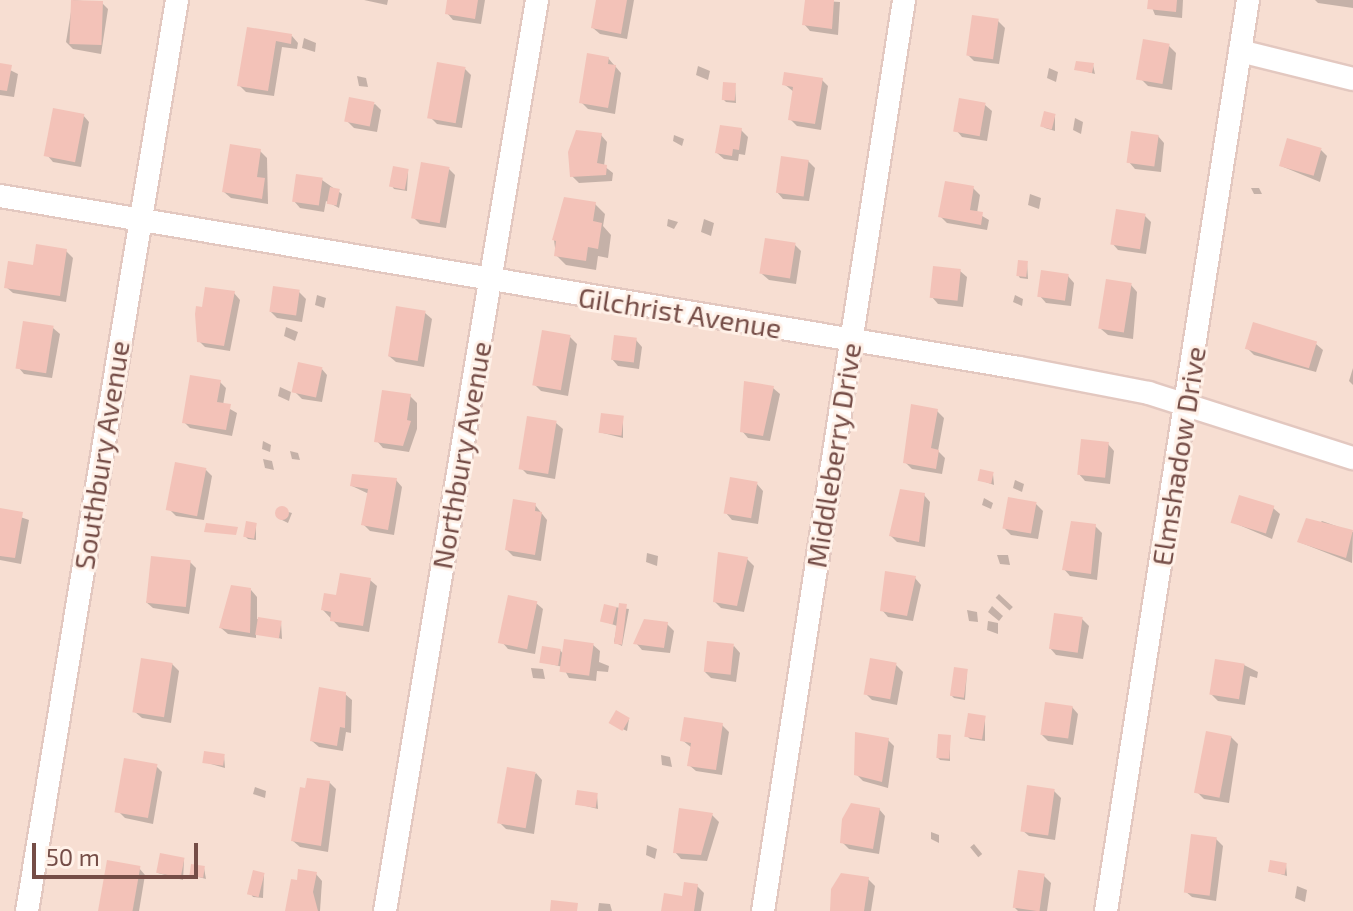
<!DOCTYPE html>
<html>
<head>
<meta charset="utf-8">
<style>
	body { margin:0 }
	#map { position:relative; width:1353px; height:911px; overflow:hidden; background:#fdece1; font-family:"Exo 2",sans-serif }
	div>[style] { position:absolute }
	.residential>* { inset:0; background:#f7ded2; transform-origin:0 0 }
	.shadow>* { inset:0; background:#0003; transform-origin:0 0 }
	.building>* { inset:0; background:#f3c2b8; transform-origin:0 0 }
	.round { border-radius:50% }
	.roads { filter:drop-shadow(2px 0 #e3c8c0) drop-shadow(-2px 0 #e3c8c0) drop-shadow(0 2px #e3c8c0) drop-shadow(0 -2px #e3c8c0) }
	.street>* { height:22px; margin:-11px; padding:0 11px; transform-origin:11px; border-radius:11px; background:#fff }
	span { translate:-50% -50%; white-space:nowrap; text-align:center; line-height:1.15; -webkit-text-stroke:6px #fff1e8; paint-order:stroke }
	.street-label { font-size:28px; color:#754d47 }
	.scale { position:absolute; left:32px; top:843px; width:166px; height:36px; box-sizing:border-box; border:4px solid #754d47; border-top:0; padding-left:10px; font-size:24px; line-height:28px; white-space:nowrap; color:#754d47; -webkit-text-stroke:6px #fff1e8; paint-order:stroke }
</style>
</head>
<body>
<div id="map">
	<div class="residential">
		<div style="left:0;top:0;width:1353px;height:911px"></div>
	</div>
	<div class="shadow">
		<div style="clip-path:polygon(73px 0,102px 3px,108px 9px,101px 54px,73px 49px,66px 42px)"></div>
		<div style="clip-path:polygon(364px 0,388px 0,387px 5px)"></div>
		<div style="clip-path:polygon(449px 0,485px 0,481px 24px,453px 20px,447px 13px)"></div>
		<div style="clip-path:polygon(598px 0,634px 0,627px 39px,600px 34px,593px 28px)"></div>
		<div style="clip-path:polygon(807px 0,840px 2px,838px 35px,810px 31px,804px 24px)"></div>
		<div style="clip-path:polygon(1149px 0,1183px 0,1182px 18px,1155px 15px)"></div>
		<div style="clip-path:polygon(1315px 0,1353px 0,1353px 8px,1318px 3px)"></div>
		<div style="clip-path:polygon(998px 21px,1005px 28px,999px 64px,974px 61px,967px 54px)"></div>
		<div style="clip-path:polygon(249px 29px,292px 36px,298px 43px,297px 49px,282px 47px,274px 96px,246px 92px,239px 85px)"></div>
		<div style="clip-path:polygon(304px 38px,316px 43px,315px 52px,302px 48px)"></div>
		<div style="clip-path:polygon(1169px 46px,1176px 53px,1172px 90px,1148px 86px,1141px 79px)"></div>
		<div style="clip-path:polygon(608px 58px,621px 73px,615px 114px,588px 109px,581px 102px)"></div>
		<div style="clip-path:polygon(0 65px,18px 74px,14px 97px,0 95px)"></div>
		<div style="clip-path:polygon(1093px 65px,1095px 74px,1076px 69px)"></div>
		<div style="clip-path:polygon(698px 66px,710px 71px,708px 80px,696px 75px)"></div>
		<div style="clip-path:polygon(1049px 68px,1058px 72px,1056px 82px,1047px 78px)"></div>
		<div style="clip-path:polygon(465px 69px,471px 75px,462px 128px,437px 124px,430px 117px)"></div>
		<div style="clip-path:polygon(357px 76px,366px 78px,368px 87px,359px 86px)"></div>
		<div style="clip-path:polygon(822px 80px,828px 86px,821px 130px,797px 126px,790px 119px,794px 92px,784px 84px)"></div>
		<div style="clip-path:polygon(735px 85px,736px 103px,726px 102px,723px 99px)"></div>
		<div style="clip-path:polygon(375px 104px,381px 110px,377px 132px,354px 128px,347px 121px)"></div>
		<div style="clip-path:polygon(985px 105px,992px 111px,987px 141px,962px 137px,956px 130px)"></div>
		<div style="clip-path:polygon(83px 115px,89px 122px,81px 167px,53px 162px,47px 155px)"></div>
		<div style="clip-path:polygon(1055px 116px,1055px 131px,1045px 128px,1043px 126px)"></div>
		<div style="clip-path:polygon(1075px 118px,1083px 122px,1081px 134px,1073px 130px)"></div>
		<div style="clip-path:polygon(741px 130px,748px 137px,745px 155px,739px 154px,738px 161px,724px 159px,717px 153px)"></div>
		<div style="clip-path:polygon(601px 135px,607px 142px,604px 166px,613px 173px,612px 181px,579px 183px,572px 176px)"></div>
		<div style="clip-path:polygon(674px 135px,684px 139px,682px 146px,673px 141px)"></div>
		<div style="clip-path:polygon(1158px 136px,1164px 143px,1161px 172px,1135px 169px,1129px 162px)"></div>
		<div style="clip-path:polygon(1321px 150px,1327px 156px,1320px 182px,1281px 166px)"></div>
		<div style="clip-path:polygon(260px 151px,267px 158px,268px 204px,231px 198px,224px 192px)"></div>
		<div style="clip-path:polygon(808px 161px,815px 168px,809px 201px,783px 199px,777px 192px)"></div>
		<div style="clip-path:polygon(449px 169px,455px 175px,446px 228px,420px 224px,413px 217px)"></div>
		<div style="clip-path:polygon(408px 171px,407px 191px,394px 189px,392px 186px)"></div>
		<div style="clip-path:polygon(322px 180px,342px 194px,339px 208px,326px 201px,324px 212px,300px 208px,294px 201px)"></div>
		<div style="clip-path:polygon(973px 188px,980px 195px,977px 213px,989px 220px,987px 230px,947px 223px,941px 217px)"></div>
		<div style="clip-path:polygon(1251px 188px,1259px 188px,1262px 194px,1254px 194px)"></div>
		<div style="clip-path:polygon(1030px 194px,1041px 198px,1039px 209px,1028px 205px)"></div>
		<div style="clip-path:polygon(595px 204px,605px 214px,603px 226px,611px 235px,608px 258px,598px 256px,596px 270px,566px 265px,556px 255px,554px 240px)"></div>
		<div style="clip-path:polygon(1145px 216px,1151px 222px,1146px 254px,1118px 250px,1112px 243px)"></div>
		<div style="clip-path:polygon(668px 219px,678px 222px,674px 229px,667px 226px)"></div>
		<div style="clip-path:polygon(704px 219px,714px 223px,711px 236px,701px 232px)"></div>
		<div style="clip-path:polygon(795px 245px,801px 251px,796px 284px,769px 280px,762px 274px)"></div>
		<div style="clip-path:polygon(66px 251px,73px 258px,66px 302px,13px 293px,6px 287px)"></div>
		<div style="clip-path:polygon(1027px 263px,1028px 279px,1020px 278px,1018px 275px)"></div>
		<div style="clip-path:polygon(960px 271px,967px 277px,963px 307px,938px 304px,932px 297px)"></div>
		<div style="clip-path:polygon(1068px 276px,1074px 283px,1071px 306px,1046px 303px,1040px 296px)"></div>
		<div style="clip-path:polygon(1131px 285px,1137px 292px,1133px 339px,1108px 335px,1101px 329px)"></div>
		<div style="clip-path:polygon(299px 292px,306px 299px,302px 322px,277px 318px,270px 311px)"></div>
		<div style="clip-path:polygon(234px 293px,240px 300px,230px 351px,205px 347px,199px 341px,204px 309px)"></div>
		<div style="clip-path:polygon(317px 295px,326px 298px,324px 308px,315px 305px)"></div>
		<div style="clip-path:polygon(1015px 295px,1023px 299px,1022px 306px,1013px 302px)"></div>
		<div style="clip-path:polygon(425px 313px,432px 319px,424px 367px,396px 362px,389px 356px)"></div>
		<div style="clip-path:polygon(286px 327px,298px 332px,295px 341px,284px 336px)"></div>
		<div style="clip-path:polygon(53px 328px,60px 334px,52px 378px,24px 374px,18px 367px)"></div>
		<div style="clip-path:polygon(570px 337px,577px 344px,568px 396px,541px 391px,534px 384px)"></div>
		<div style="clip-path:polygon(636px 340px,642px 347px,639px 369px,618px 366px,612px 359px)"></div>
		<div style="clip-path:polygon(1316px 344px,1323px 350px,1316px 372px,1254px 355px,1247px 348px)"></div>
		<div style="clip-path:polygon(321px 368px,327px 375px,322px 402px,302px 399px,295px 392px)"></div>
		<div style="clip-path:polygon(1353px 368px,1353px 385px,1349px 381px)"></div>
		<div style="clip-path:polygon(220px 382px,226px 388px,223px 405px,237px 413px,232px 436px,190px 428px,184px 422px)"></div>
		<div style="clip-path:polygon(280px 387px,291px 392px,289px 401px,278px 396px)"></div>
		<div style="clip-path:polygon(773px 388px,780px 394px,770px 441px,748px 438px,742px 431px)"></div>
		<div style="clip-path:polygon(410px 396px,417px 403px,417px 429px,409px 452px,383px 448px,377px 441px)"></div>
		<div style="clip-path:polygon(937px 411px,944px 418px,938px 451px,945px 458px,942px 474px,912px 469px,905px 462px)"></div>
		<div style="clip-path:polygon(623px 418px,623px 438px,599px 432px)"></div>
		<div style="clip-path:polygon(556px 423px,563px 429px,555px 479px,527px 474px,521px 468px)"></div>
		<div style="clip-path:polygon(263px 441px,271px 445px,270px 452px,262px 449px)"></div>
		<div style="clip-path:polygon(1108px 444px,1114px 451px,1110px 484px,1085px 481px,1079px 474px)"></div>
		<div style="clip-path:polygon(290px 451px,298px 453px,300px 460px,292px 459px)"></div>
		<div style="clip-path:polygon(263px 459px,272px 461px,274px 470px,265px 468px)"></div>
		<div style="clip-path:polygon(205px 469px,212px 476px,204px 520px,176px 516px,169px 509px)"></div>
		<div style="clip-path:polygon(993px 474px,994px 485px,980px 480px)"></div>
		<div style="clip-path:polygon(396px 480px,402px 487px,394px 535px,370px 531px,363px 524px,369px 494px,352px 486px)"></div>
		<div style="clip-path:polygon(1015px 480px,1024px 484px,1022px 492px,1013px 488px)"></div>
		<div style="clip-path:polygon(757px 484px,763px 491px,758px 524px,732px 520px,726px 513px)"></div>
		<div style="clip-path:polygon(924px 495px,930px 502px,925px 547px,897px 542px,891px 536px)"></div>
		<div style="clip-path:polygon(984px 498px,993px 503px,991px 509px,982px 505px)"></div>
		<div style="clip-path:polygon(1036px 504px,1043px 511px,1038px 539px,1011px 535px,1005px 529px)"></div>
		<div style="clip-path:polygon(535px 505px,547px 520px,541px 561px,513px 556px,507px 550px)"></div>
		<div style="clip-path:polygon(1273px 508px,1280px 514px,1272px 539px,1232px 522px)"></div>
		<div style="clip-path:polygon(277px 509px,292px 513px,288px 523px,278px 518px)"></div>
		<div style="clip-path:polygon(0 510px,29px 520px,21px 564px,0 560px)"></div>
		<div style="clip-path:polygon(1322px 521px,1353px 532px,1352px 563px,1299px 542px)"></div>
		<div style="clip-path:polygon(256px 525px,256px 540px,248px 539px,246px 537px)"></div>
		<div style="clip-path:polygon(1095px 526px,1102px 533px,1097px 580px,1070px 576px,1064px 569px)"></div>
		<div style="clip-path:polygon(647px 553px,658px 556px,657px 566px,646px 562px)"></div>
		<div style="clip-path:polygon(997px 555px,1008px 555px,1010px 565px,1000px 564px)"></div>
		<div style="clip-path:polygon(747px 559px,754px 566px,744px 612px,721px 608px,715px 602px)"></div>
		<div style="clip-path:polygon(190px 562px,196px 568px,189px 614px,153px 608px,146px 602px)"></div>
		<div style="clip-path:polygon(915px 578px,921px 585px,913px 621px,888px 617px,882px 610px)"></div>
		<div style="clip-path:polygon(370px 580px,377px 586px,369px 632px,339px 627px,323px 610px)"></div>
		<div style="clip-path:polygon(251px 590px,257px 597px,257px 619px,281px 622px,282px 639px,256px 632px,256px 638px,228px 634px,221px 628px)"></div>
		<div style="left:999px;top:594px;width:19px;height:5px;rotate:43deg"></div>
		<div style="clip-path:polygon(536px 603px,543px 609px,535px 654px,508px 649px,502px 642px)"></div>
		<div style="clip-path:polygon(606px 606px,629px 609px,622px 646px,614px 642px,617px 626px,603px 621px)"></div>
		<div style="clip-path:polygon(992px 606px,1003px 616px,999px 621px,988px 612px)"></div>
		<div style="clip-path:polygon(967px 610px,977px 612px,978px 622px,969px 621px)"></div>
		<div style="clip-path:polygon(1082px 619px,1089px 626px,1083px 659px,1056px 655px,1050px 648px)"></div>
		<div style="clip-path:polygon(988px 621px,998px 623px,998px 634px,987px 630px)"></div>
		<div style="clip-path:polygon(667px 624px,674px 631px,670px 653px,642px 650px,636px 643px)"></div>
		<div style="clip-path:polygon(593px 645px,600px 651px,599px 662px,609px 666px,608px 672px,597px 671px,596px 681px,569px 678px,563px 667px,542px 662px,560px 650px,564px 655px)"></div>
		<div style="clip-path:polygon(734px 646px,740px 653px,736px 682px,711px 678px,705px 672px)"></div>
		<div style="clip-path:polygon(172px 664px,179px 671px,171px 723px,142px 718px,135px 712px)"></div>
		<div style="clip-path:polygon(896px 665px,903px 672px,897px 705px,872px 700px,866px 694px)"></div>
		<div style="clip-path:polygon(1244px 665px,1258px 672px,1257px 678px,1250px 676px,1245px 705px,1218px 701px,1211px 694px)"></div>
		<div style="clip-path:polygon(531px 668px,543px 669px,545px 679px,533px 678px)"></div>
		<div style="clip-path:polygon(967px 671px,965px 700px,954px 698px,951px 695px)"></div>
		<div style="clip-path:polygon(345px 694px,352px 700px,351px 733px,346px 732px,343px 751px,319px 747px,312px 741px)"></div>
		<div style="clip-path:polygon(1072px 707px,1078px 714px,1073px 745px,1048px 741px,1042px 735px)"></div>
		<div style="clip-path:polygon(985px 718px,985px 741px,970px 739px,967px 736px)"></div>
		<div style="clip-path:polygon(629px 719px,627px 731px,614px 725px)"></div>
		<div style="clip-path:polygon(722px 725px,729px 732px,722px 775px,696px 771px,689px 765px,692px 748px,682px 740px)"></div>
		<div style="clip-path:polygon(950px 737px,950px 761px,940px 760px,937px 757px)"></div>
		<div style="clip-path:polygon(1231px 737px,1238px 744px,1229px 803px,1204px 799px,1197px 792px)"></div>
		<div style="clip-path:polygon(888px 740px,894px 746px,888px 788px,863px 781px,856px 774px)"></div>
		<div style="clip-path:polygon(661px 755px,670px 757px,672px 767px,662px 765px)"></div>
		<div style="clip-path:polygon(224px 756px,225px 768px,204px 762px)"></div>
		<div style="clip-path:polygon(156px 766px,162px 772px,153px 824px,125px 818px,119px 812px)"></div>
		<div style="clip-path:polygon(536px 773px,542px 780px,534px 834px,506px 829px,500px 823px)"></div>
		<div style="clip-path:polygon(329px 782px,336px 789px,328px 852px,300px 847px,293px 841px)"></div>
		<div style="clip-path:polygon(255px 787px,266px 791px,265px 798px,253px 794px)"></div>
		<div style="clip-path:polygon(1054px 791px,1061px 798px,1055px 840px,1029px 836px,1022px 830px)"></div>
		<div style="clip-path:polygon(597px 795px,598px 809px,578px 804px)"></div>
		<div style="clip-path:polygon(879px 809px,885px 816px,879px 854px,849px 849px,842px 842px)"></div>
		<div style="clip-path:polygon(712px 815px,719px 822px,707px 861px,681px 859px,675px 852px)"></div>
		<div style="clip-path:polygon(931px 832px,939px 835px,939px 843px,931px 839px)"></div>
		<div style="clip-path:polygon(1216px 839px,1223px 846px,1216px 901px,1192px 897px,1185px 891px)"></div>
		<div style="left:974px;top:844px;width:13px;height:5px;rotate:51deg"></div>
		<div style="clip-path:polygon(647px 845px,657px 849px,655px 859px,646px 855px)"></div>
		<div style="clip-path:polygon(184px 860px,183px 880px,158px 873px)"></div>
		<div style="clip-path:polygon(1286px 864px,1287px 876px,1270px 871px)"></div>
		<div style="clip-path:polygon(139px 868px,145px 875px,139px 911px,100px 911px)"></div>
		<div style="clip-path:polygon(204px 868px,206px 879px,191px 875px)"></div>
		<div style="clip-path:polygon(264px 874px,263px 898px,253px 897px,251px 894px)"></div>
		<div style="clip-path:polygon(316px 874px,322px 881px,320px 911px,288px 911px,299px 882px)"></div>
		<div style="clip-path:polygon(1044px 876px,1051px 883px,1047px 911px,1018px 911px,1015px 908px)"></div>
		<div style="clip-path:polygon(868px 879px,875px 886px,871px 911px,832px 911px)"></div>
		<div style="clip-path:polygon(697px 886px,704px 893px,701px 911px,663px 911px)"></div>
		<div style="clip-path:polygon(1297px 886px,1307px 890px,1305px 902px,1295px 898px)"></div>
		<div style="clip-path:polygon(599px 903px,610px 904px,612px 911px,598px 911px)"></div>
	</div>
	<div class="building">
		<div style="left:71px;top:0;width:32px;height:44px;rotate:2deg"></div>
		<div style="clip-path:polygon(447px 0,478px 0,475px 19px,445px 14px)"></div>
		<div style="clip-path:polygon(596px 0,627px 0,621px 34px,591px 28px)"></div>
		<div style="clip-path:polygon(805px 0,834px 0,832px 29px,802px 25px)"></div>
		<div style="clip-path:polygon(1148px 0,1177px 0,1176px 12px,1147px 9px)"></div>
		<div style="left:972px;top:15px;width:27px;height:41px;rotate:8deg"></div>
		<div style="clip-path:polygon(247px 27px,292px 34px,291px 44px,276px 41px,268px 91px,237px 86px)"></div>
		<div style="left:1143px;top:39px;width:27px;height:41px;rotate:10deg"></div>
		<div style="clip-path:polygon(587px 53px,609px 57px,608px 64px,616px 65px,608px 108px,579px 103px)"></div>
		<div style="clip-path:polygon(1076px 61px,1094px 63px,1092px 73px,1074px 70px)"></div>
		<div style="left:437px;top:62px;width:29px;height:57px;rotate:10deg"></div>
		<div style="clip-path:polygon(0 63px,12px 65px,7px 91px,0 90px)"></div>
		<div style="clip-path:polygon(784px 72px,823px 78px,815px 124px,788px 120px,793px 87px,782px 85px)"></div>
		<div style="left:723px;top:82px;width:13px;height:18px;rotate:4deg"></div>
		<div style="left:349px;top:97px;width:26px;height:25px;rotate:11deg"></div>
		<div style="left:959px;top:98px;width:27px;height:34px;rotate:10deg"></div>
		<div style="left:53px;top:108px;width:32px;height:49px;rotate:11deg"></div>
		<div style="left:1044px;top:111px;width:12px;height:16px;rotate:14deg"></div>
		<div style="clip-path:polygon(720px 125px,742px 128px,739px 150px,733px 149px,732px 156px,715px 153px)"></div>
		<div style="clip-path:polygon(576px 130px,602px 133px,597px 163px,607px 165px,606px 175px,570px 177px,568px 152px)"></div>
		<div style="left:1131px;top:131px;width:28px;height:32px;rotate:8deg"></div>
		<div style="left:1287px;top:138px;width:36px;height:29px;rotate:16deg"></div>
		<div style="clip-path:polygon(230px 144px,261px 149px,257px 177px,265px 178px,262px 199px,222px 192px)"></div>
		<div style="left:781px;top:156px;width:28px;height:37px;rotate:8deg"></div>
		<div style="left:421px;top:162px;width:29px;height:57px;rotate:10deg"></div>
		<div style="left:393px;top:166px;width:16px;height:21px;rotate:11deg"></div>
		<div style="left:296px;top:174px;width:27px;height:28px;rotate:8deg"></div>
		<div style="clip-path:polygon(945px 181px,974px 186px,970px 210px,983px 212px,981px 225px,938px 217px)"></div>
		<div style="left:330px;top:187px;width:10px;height:17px;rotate:11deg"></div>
		<div style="clip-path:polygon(564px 197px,596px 202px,593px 221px,602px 223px,598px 249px,588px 247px,586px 261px,554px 256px,556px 241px,552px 240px)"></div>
		<div style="left:1116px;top:209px;width:30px;height:36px;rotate:9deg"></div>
		<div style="left:765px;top:238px;width:31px;height:36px;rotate:9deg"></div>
		<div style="clip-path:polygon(36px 244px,67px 249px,60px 296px,4px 288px,8px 261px,33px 265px)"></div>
		<div style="left:1018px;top:260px;width:10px;height:16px;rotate:6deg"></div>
		<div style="left:933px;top:266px;width:28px;height:32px;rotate:6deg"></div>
		<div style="left:1041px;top:270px;width:28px;height:27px;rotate:8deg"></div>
		<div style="left:1106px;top:279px;width:26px;height:50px;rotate:9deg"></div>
		<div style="left:273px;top:286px;width:27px;height:26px;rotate:8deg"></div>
		<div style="clip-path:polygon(205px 287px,235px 291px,224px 346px,197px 342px,195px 314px,196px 306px,202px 307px)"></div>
		<div style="left:396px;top:306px;width:30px;height:51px;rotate:9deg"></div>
		<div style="left:23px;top:321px;width:31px;height:48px;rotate:9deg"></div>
		<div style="left:1253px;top:322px;width:67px;height:28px;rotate:17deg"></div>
		<div style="left:542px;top:330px;width:29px;height:56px;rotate:10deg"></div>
		<div style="left:614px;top:335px;width:23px;height:25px;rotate:7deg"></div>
		<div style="left:298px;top:362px;width:25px;height:31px;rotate:12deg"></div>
		<div style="clip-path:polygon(190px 375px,221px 380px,217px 402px,231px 404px,226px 430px,182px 423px)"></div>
		<div style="clip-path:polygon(744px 381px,774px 386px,763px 436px,740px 432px)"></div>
		<div style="clip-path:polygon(382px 390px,411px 394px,407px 420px,411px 421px,403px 446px,374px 442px)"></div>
		<div style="clip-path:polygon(911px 404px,938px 409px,931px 448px,939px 450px,936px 469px,903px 463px)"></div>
		<div style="left:601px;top:413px;width:23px;height:20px;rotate:7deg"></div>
		<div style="left:527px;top:416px;width:30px;height:54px;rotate:9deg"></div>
		<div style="left:1081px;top:439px;width:28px;height:36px;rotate:6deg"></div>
		<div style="left:175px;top:462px;width:32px;height:49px;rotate:11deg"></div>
		<div style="left:980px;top:469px;width:14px;height:12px;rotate:12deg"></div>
		<div style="clip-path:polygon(352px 474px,397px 478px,388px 530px,361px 525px,368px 489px,350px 486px)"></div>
		<div style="left:730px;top:477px;width:28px;height:37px;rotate:10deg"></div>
		<div style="clip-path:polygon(900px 489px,925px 493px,919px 542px,889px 536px)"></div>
		<div style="left:1239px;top:495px;width:37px;height:29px;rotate:17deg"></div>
		<div style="left:1008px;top:497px;width:29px;height:32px;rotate:10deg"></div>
		<div style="clip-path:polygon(513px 499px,536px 503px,535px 511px,542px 512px,535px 555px,505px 550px)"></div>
		<div class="round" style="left:275px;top:506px;width:14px;height:14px"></div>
		<div style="clip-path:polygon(0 508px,23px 512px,15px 558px,0 556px)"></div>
		<div style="clip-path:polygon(1306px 518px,1353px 530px,1346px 558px,1297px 542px)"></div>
		<div style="left:246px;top:521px;width:11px;height:16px;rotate:10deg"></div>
		<div style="clip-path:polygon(1071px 521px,1096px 524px,1091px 574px,1062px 570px)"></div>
		<div style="clip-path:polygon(206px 523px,238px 527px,236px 535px,204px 532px)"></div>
		<div style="clip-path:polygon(718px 552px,748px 557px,737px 606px,713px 602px)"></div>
		<div style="left:151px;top:556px;width:40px;height:47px;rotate:6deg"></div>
		<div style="clip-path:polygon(885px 571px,916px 576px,907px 616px,880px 611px)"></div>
		<div style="clip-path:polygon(340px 573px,371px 578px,363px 626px,330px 621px,331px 612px,321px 610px,324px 593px,336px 595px)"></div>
		<div style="clip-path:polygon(231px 585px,251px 588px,250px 633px,219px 628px)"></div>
		<div style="left:508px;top:595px;width:30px;height:49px;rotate:12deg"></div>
		<div style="left:619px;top:603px;width:8px;height:41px;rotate:7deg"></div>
		<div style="left:604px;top:604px;width:13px;height:18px;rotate:13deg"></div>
		<div style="left:1054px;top:613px;width:29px;height:36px;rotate:8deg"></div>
		<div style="left:258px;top:617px;width:24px;height:18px;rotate:9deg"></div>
		<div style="clip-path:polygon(644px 619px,668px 622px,664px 648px,633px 644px)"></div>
		<div style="left:564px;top:639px;width:30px;height:33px;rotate:8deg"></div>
		<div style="left:707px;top:641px;width:27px;height:31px;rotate:6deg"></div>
		<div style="left:542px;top:646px;width:19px;height:17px;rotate:9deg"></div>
		<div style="left:141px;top:658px;width:32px;height:55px;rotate:9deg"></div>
		<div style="left:870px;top:658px;width:27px;height:37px;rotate:10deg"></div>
		<div style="left:1215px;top:659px;width:30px;height:36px;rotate:9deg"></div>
		<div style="left:954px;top:667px;width:14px;height:29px;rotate:8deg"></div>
		<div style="clip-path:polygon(319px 687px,346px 692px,345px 728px,340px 727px,337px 746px,310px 741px)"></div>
		<div style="left:1045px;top:702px;width:28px;height:33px;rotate:8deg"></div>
		<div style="left:616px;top:710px;width:16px;height:15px;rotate:30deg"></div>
		<div style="left:968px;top:713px;width:18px;height:24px;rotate:9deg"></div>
		<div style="clip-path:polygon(684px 717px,723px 723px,716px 770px,687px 766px,691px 743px,680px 741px)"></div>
		<div style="left:1206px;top:731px;width:26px;height:63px;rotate:11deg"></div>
		<div style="clip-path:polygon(855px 732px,889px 738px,882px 782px,854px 775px)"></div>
		<div style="left:938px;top:734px;width:13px;height:24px;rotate:4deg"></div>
		<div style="left:204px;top:751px;width:21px;height:12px;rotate:8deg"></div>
		<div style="left:124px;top:758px;width:34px;height:55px;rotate:10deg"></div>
		<div style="left:507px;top:767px;width:29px;height:57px;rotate:10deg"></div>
		<div style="clip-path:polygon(307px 778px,330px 781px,321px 846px,291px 841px,300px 787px,305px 788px)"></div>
		<div style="left:1027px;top:785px;width:28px;height:47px;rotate:8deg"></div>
		<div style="left:577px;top:790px;width:21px;height:15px;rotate:8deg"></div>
		<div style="clip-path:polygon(851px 803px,880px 808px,873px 849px,840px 843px,842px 819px)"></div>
		<div style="clip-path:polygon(679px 808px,713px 813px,701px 855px,673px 853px)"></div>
		<div style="left:1191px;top:834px;width:26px;height:59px;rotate:7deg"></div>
		<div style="left:160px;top:853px;width:25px;height:20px;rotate:11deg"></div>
		<div style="left:107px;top:860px;width:34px;height:52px;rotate:10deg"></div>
		<div style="left:1270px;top:860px;width:17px;height:12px;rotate:10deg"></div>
		<div style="left:191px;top:864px;width:14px;height:12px;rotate:8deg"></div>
		<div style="clip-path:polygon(298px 869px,317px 872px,313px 892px,318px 911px,285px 911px,291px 879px,297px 880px)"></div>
		<div style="left:253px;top:870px;width:12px;height:25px;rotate:14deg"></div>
		<div style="left:1018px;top:870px;width:27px;height:38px;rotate:8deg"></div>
		<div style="clip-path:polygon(841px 873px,869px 877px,864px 911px,830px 911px,831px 889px)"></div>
		<div style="clip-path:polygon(684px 882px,698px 884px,694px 911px,661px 911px,664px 893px,682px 896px)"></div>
		<div style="clip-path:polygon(551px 900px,578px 903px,577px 911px,550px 911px)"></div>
	</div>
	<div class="roads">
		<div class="street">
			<div style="left:1240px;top:51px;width:116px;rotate:13.9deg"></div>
			<div style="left:0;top:196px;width:1033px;rotate:9.58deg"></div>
			<div style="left:1019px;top:368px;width:132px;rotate:10.9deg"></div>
			<div style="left:1149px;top:393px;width:214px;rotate:17.7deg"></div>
			<div style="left:27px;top:911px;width:923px;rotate:-80.65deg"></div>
			<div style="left:385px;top:911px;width:924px;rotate:-80.53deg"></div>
			<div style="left:763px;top:911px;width:922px;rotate:-81.2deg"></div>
			<div style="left:1106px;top:911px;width:922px;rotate:-81.14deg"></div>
		</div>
	</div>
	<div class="street-label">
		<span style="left:680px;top:312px;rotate:9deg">Gilchrist Avenue</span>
		<span style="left:101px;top:455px;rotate:-81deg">Southbury Avenue</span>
		<span style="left:461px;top:455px;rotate:-80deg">Northbury Avenue</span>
		<span style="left:833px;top:455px;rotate:-81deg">Middleberry Drive</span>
		<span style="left:1178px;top:456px;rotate:-81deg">Elmshadow Drive</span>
	</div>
	<div class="scale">50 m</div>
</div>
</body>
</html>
